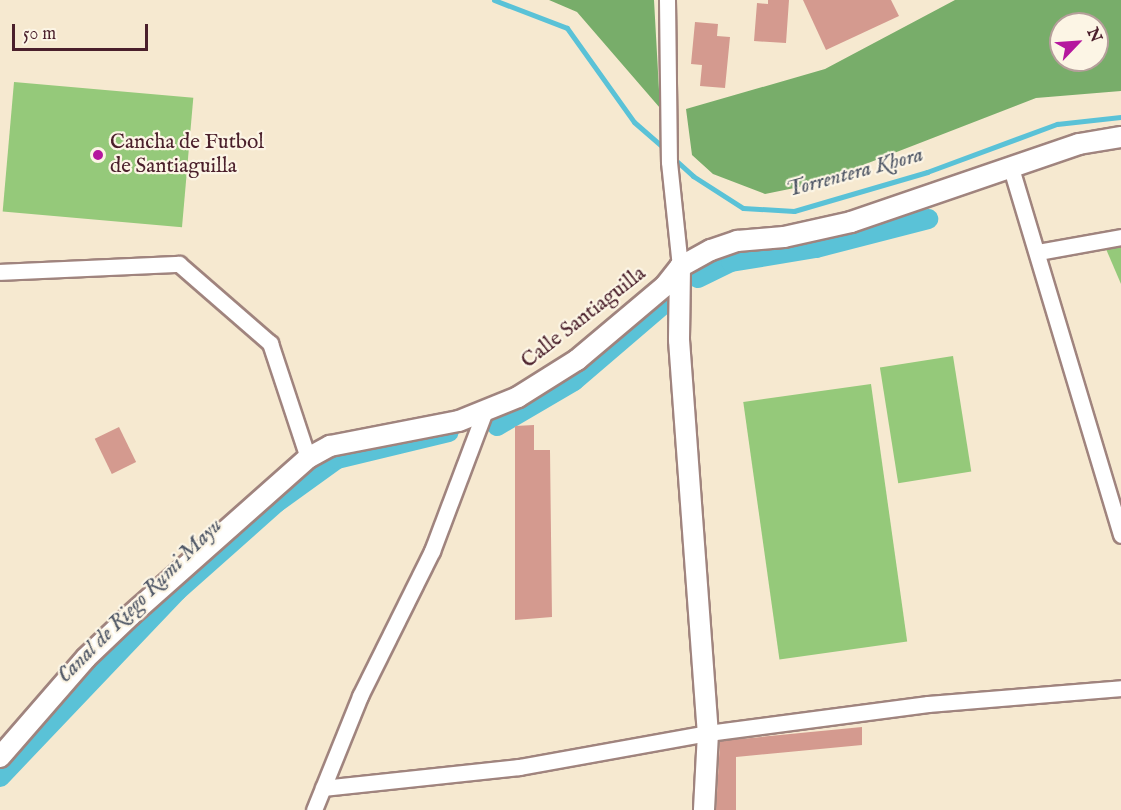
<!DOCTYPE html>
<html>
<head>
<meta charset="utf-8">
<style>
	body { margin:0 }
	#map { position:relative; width:1121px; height:810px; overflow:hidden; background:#f6e9d0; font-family:"IM FELL English",serif }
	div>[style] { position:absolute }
	.green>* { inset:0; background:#95c97a; transform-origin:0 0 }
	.forest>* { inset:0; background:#78ad6a }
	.stream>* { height:5px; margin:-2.5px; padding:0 2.5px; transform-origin:2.5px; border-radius:2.5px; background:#5ac2d7 }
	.canal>* { height:20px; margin:-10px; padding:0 10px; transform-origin:10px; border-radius:10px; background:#5ac2d7 }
	.building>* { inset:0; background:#d49a8f; transform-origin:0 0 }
	.roads { filter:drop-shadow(2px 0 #a0847e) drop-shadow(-2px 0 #a0847e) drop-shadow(0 2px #a0847e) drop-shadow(0 -2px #a0847e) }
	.minor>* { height:15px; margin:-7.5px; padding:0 7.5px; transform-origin:7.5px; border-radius:7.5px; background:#fff }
	.tertiary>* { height:20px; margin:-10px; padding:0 10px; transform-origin:10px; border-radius:10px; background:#fff }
	.dots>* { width:16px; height:16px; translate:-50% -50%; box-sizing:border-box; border:3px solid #fcf5e5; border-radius:50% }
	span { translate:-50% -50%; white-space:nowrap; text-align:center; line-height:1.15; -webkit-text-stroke:4.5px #fcf5e5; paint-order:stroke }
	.poi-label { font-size:21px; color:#4a1f2b }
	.left { translate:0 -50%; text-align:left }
	.street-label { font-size:21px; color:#4a1f2b }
	.water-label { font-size:22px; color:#505867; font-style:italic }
	.north { position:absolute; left:1049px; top:12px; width:60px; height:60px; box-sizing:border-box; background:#fcf5e5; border:2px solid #b59f9b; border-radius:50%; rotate:65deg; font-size:16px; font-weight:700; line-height:24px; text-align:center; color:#4a1f2b }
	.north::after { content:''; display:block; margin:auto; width:21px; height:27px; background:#b5179e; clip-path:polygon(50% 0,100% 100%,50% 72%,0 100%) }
	.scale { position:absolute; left:12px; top:24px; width:136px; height:27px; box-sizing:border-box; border:3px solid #4a1f2b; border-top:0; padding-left:8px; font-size:18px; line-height:21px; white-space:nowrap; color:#4a1f2b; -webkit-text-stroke:4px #fcf5e5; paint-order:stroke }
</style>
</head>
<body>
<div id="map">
	<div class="green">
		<div style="left:14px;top:82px;width:180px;height:130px;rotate:5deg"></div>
		<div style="clip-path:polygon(1121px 246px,1121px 284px,1106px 249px)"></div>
		<div style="left:953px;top:356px;width:117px;height:74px;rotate:81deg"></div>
		<div style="left:871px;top:384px;width:260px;height:129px;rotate:82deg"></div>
	</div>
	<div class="forest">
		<div style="clip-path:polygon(549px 0,654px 0,660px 108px,577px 12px)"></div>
		<div style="clip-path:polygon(evenodd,955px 0,1121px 0,1121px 91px,1036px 98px,814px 184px,765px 194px,713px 174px,692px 155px,686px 109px,825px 69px,955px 0,1061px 24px,1097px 24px,1097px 60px,1061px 60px,1061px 24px)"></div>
	</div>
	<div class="stream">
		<div style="left:494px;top:0;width:78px;rotate:21deg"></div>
		<div style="left:567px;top:28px;width:115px;rotate:54.5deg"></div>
		<div style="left:634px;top:122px;width:41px;rotate:41.1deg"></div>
		<div style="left:671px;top:156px;width:30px;rotate:42deg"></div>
		<div style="left:693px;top:176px;width:59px;rotate:32.6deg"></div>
		<div style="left:743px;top:208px;width:51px;rotate:3.4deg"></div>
		<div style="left:794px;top:211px;width:139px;rotate:-16.3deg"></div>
		<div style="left:927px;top:172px;width:139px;rotate:-20.3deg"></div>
		<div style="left:1057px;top:124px;width:64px;rotate:-6.2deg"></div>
	</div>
	<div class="canal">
		<div style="left:698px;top:278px;width:37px;rotate:-26deg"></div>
		<div style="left:731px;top:262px;width:86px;rotate:-9.4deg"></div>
		<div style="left:816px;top:248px;width:116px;rotate:-14.5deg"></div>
		<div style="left:497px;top:426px;width:89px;rotate:-30.3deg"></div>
		<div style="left:574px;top:381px;width:128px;rotate:-40.6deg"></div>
		<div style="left:0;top:777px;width:257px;rotate:-46.4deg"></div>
		<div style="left:177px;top:591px;width:132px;rotate:-41.6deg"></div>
		<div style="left:276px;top:503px;width:75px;rotate:-35.8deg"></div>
		<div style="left:337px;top:459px;width:115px;rotate:-13.6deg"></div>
	</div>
	<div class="building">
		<div style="clip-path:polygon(768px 0,789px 0,786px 43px,754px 41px,757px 3px,768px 4px)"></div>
		<div style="clip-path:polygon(803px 0,891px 0,899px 16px,826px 50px)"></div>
		<div style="clip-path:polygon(695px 22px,718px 24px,717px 36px,730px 37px,725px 88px,700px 86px,702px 65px,691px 64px)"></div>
		<div style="clip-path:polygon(534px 425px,534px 450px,550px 450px,552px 617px,515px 620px,515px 426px)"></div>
		<div style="left:119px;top:427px;width:39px;height:27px;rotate:64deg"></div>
		<div style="clip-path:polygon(862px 727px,862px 745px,736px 757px,736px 810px,716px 810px,720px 741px)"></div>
	</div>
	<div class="roads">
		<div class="minor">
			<div style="left:667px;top:0;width:162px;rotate:89.3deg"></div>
			<div style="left:669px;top:162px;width:106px;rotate:84deg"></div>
			<div style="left:1011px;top:168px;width:383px;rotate:73.3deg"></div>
			<div style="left:1038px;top:252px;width:84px;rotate:-10.2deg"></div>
			<div style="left:0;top:272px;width:179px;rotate:-2.6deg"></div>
			<div style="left:179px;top:264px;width:121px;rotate:41deg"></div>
			<div style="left:270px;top:343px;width:121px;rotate:71.7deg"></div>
			<div style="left:323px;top:788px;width:197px;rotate:-6.1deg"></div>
			<div style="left:519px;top:767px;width:192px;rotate:-10.2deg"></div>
			<div style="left:708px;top:733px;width:222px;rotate:-7.5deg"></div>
			<div style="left:928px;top:704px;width:194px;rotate:-4.7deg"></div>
			<div style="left:314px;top:810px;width:123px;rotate:-68deg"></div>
			<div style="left:360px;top:696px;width:162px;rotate:-63.6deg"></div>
			<div style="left:432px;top:551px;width:150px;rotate:-69.3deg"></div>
		</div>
		<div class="tertiary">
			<div style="left:680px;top:267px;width:73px;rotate:90.8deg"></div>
			<div style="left:679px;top:340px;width:394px;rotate:85.8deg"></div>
			<div style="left:708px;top:733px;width:77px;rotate:93deg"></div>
			<div style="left:0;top:757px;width:131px;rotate:-49deg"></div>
			<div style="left:86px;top:658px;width:62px;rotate:-43.7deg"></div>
			<div style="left:131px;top:615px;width:237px;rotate:-41.6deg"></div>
			<div style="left:308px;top:458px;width:25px;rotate:-29deg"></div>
			<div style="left:330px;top:446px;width:131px;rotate:-11deg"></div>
			<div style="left:459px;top:421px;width:64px;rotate:-22.1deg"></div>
			<div style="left:518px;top:397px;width:70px;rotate:-32.1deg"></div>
			<div style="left:577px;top:360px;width:115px;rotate:-40.1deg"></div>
			<div style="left:665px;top:286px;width:24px;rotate:-52deg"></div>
			<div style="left:680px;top:267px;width:35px;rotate:-29deg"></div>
			<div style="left:711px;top:250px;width:28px;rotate:-19deg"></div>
			<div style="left:737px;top:241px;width:47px;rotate:-4.9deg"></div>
			<div style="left:784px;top:237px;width:69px;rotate:-12.6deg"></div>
			<div style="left:851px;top:222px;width:241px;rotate:-18.9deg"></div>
			<div style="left:1079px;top:144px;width:43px;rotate:-9.5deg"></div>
		</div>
	</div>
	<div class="dots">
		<div style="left:98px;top:155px;background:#b5179e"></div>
	</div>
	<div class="poi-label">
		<span class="left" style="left:110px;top:155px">Cancha de Futbol<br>de Santiaguilla</span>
	</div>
	<div class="street-label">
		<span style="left:584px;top:318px;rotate:-38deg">Calle Santiaguilla</span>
	</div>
	<div class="water-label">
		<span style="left:855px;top:173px;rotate:-15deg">Torrentera Khora</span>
		<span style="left:140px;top:601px;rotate:-45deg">Canal de Riego Rumi Mayu</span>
	</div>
	<div class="north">N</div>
	<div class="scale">50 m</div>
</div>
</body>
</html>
